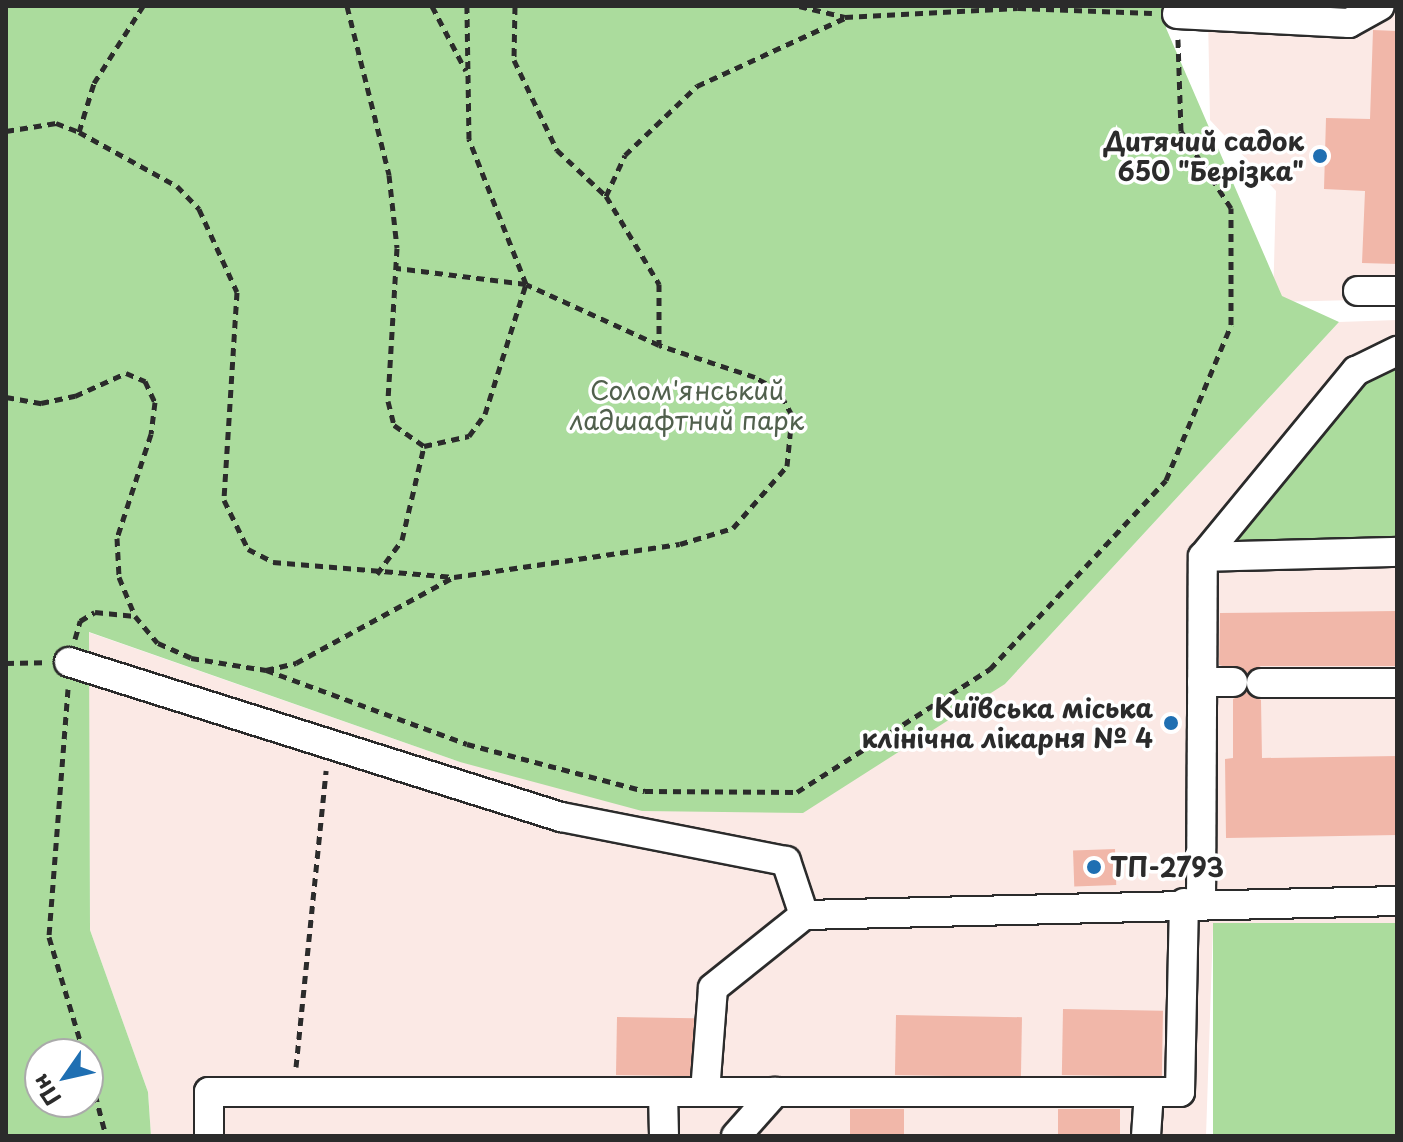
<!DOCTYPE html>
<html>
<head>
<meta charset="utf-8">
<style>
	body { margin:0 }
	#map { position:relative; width:1403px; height:1142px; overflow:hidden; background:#fff; font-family:"Playpen Sans",sans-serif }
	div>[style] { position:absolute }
	.built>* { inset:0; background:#fbe9e5 }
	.green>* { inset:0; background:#abdc9d; transform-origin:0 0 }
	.building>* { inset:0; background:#f1b7a9; transform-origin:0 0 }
	.path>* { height:5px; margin-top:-2.5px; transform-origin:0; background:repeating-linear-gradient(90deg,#2b2b2b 0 8px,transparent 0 14px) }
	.roads { filter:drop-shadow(2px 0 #2b2b2b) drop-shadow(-2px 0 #2b2b2b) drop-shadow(0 2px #2b2b2b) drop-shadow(0 -2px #2b2b2b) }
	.minor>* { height:28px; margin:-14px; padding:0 14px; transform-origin:14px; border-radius:14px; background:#fff }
	.dots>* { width:22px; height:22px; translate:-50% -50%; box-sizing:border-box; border:4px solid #fff; border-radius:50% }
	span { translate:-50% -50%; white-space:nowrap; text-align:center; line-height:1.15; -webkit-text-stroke:7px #fff; paint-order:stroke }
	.poi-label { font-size:26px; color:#2b2b2b; font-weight:700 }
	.right { translate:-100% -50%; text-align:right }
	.left { translate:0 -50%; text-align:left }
	.park-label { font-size:26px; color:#51604d }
	.frame { position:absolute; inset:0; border:8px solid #2b2b2b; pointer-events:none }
	.north { position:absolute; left:24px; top:1038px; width:80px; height:80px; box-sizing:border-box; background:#fff; border:2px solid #aaa; border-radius:50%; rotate:236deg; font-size:22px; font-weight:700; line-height:32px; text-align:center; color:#2b2b2b }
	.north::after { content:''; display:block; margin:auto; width:28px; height:36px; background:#1f6fb2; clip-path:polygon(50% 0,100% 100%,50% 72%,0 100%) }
</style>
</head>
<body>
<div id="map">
	<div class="built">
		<div style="clip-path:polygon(1380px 6px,1397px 6px,1397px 299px,1273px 302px,1276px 191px,1210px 120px,1208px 16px,1349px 23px)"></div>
		<div style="clip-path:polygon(1397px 320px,1397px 923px,1213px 927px,1206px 1136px,151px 1136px,148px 1092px,90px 930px,88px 632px,460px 762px,1005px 684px,1339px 322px)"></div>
	</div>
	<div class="green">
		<div style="clip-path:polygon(evenodd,6px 6px,1167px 6px,1166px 28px,1282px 296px,1339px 322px,1005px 684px,803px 813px,642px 811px,460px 762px,89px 632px,90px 930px,148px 1092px,151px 1136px,6px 1136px,6px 6px,40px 1054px,88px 1054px,88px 1102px,40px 1102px,40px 1054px)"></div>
		<div style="clip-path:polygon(1397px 361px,1397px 542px,1230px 546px,1362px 380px)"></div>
		<div style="left:1397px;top:923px;width:213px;height:184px;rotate:90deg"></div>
	</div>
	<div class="building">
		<div style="clip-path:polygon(1373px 30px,1397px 31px,1397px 264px,1362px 263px,1365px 191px,1324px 189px,1326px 118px,1370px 119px)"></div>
		<div style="clip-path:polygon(1397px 611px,1397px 666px,1261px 666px,1247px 673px,1219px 665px,1220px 613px)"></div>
		<div style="clip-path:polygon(1247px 692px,1261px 700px,1262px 758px,1397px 756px,1397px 835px,1226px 838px,1225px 759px,1233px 758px,1233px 699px)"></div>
		<div style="left:1115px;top:849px;width:36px;height:42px;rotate:88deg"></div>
		<div style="left:1063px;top:1009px;width:100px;height:66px;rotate:1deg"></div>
		<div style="left:896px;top:1015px;width:126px;height:60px;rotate:1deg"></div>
		<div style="left:617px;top:1017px;width:77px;height:58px;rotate:1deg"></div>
		<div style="left:850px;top:1109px;width:54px;height:27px"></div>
		<div style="left:1058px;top:1109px;width:62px;height:27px"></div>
	</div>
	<div class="path">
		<div style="left:347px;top:6px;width:174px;rotate:76deg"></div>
		<div style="left:389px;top:175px;width:73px;rotate:83.7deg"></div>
		<div style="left:397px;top:248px;width:153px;rotate:93.4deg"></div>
		<div style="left:388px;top:401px;width:25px;rotate:76deg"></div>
		<div style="left:394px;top:425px;width:37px;rotate:35deg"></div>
		<div style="left:424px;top:446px;width:46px;rotate:-12.5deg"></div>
		<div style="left:469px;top:436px;width:27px;rotate:-54deg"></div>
		<div style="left:485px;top:414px;width:136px;rotate:-72.5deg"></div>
		<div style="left:526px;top:284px;width:156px;rotate:-111.5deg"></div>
		<div style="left:469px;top:139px;width:133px;rotate:-90.9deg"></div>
		<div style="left:432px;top:6px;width:73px;rotate:62.4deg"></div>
		<div style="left:515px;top:6px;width:54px;rotate:91.1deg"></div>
		<div style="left:514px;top:60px;width:100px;rotate:64.5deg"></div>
		<div style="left:557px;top:150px;width:67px;rotate:43.2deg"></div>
		<div style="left:606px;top:196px;width:103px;rotate:58.9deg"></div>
		<div style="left:659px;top:284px;width:61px;rotate:90deg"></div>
		<div style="left:799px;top:6px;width:47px;rotate:13.4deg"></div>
		<div style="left:845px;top:17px;width:173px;rotate:-3deg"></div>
		<div style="left:1018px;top:8px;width:134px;rotate:2.1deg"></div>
		<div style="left:6px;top:131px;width:51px;rotate:-9.1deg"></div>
		<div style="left:56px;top:123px;width:25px;rotate:21deg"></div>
		<div style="left:79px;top:132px;width:112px;rotate:28.9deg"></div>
		<div style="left:177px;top:186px;width:32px;rotate:46deg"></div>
		<div style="left:199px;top:209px;width:91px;rotate:65.4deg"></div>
		<div style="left:237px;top:292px;width:208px;rotate:93.6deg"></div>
		<div style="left:224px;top:500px;width:55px;rotate:63.9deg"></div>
		<div style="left:248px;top:549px;width:28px;rotate:27deg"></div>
		<div style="left:273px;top:562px;width:182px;rotate:4.7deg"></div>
		<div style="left:454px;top:577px;width:228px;rotate:-8.3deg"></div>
		<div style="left:680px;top:544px;width:55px;rotate:-16.8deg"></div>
		<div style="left:733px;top:528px;width:82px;rotate:-48.9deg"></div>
		<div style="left:787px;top:466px;width:51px;rotate:-84.4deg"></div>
		<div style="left:792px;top:415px;width:29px;rotate:-119deg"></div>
		<div style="left:778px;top:390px;width:26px;rotate:-151deg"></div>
		<div style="left:755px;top:377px;width:101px;rotate:-161.6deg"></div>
		<div style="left:659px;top:345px;width:146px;rotate:-155.4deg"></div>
		<div style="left:526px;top:284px;width:130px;rotate:-172.9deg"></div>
		<div style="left:79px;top:132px;width:51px;rotate:-73deg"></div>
		<div style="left:94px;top:83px;width:91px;rotate:-57.5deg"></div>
		<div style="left:606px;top:196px;width:45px;rotate:-65.1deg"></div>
		<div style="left:625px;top:155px;width:100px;rotate:-43.8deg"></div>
		<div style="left:697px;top:86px;width:163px;rotate:-24.7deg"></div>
		<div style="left:6px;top:397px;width:36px;rotate:10deg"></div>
		<div style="left:41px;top:403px;width:35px;rotate:-12deg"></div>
		<div style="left:75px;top:396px;width:56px;rotate:-24.3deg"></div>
		<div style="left:126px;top:373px;width:21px;rotate:23deg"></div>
		<div style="left:145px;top:381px;width:23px;rotate:65deg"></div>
		<div style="left:155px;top:402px;width:32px;rotate:97deg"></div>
		<div style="left:151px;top:434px;width:109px;rotate:108.1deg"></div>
		<div style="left:117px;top:538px;width:39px;rotate:87deg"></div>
		<div style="left:119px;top:577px;width:42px;rotate:67.7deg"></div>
		<div style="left:135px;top:616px;width:35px;rotate:50deg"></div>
		<div style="left:158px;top:643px;width:36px;rotate:24deg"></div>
		<div style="left:191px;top:658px;width:76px;rotate:9.1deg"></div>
		<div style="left:266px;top:670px;width:31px;rotate:-13deg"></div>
		<div style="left:296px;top:663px;width:178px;rotate:-28.6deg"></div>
		<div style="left:377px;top:574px;width:42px;rotate:-53.7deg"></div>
		<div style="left:402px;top:540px;width:97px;rotate:-76.8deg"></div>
		<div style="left:75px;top:639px;width:19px;rotate:-74deg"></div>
		<div style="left:80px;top:621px;width:17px;rotate:-31deg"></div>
		<div style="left:95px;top:612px;width:40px;rotate:5.7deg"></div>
		<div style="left:6px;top:663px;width:39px;rotate:-1deg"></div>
		<div style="left:266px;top:670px;width:214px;rotate:20.2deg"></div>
		<div style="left:467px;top:744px;width:184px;rotate:14.8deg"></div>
		<div style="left:645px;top:791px;width:152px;rotate:0.4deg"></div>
		<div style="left:797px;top:792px;width:229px;rotate:-32.5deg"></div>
		<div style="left:990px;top:669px;width:258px;rotate:-47deg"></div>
		<div style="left:1166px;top:480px;width:168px;rotate:-67.2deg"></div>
		<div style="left:1231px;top:325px;width:117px;rotate:-90deg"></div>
		<div style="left:1231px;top:208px;width:92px;rotate:-123deg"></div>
		<div style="left:1181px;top:131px;width:92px;rotate:-91.9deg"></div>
		<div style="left:68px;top:689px;width:249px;rotate:94.4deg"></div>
		<div style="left:49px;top:937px;width:122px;rotate:73.3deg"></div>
		<div style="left:88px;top:1067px;width:71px;rotate:75.4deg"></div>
		<div style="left:296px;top:1067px;width:298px;rotate:-84.2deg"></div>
	</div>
	<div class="roads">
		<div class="minor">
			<div style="left:1177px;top:14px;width:172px;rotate:3deg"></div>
			<div style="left:1349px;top:23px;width:35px;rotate:-29deg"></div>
			<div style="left:1358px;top:291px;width:39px"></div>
			<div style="left:1203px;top:557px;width:194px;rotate:-1.5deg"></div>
			<div style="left:69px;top:662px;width:516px;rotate:17.49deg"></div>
			<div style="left:561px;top:817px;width:229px;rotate:11.1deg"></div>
			<div style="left:786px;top:861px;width:57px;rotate:71.6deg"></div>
			<div style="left:1202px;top:682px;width:31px"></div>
			<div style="left:1261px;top:683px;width:136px"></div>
			<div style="left:1201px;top:902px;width:345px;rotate:-89.7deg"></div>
			<div style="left:1203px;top:557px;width:241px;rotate:-50.6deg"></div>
			<div style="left:1356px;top:371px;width:46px;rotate:-26deg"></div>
			<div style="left:663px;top:1092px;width:44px;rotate:88.7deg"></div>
			<div style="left:705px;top:1092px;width:104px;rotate:-85.6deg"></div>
			<div style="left:713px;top:988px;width:117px;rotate:-38.7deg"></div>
			<div style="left:804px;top:915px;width:593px;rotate:-1.35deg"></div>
			<div style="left:209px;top:1136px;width:44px;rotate:-90deg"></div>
			<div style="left:209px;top:1092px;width:940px"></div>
			<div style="left:736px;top:1136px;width:59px;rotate:-48.4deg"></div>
			<div style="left:1146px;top:1136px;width:44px;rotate:-86.1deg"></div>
			<div style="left:1149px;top:1092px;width:31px"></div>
			<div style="left:1180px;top:1092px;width:189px;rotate:-88.8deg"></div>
		</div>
	</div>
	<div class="dots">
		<div style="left:1320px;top:156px;background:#1f6fb2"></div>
		<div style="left:1171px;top:723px;background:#1f6fb2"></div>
		<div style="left:1094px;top:867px;background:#1f6fb2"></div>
	</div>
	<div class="poi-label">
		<span class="right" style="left:1304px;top:156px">Дитячий садок<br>650 "Берізка"</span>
		<span class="right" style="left:1153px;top:723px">Київська міська<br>клінічна лікарня № 4</span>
		<span class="left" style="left:1110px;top:867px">ТП-2793</span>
	</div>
	<div class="park-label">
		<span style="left:687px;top:405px">Солом'янський<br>ладшафтний парк</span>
	</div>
	<div class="frame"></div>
	<div class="north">Пн</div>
</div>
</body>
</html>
